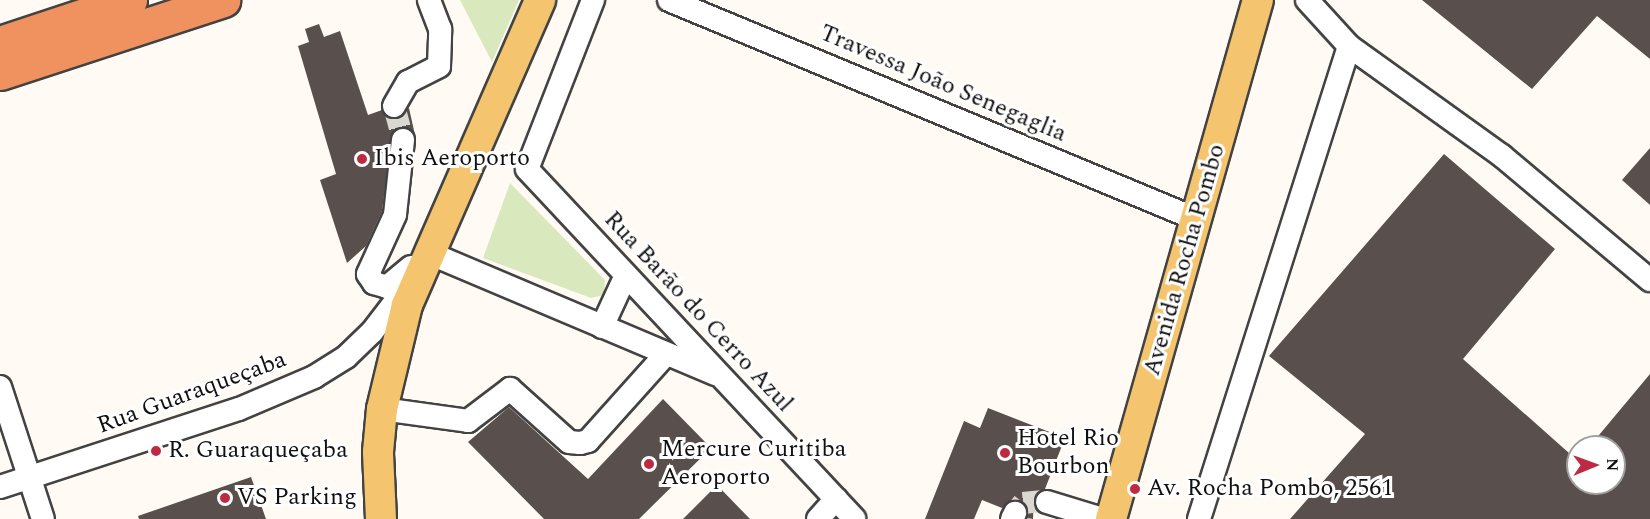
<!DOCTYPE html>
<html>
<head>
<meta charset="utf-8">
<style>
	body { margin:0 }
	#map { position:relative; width:1650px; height:519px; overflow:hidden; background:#fffbf4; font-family:Spectral,serif }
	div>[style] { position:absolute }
	.green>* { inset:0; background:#d9e9bd }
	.building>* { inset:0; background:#59504d }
	.minor-tunnel>* { height:22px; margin-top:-11px; transform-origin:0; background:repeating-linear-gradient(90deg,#dbd8d2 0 22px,transparent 0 33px) }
	.roads { filter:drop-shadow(2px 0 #434343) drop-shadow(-2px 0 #434343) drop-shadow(0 2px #434343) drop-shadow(0 -2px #434343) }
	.minor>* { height:22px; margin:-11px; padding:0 11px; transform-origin:11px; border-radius:11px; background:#fff }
	.major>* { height:30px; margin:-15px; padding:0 15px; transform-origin:15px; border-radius:15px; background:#f4c56e }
	.highway>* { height:33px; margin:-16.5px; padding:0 16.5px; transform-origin:16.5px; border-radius:16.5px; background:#f09260 }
	.dots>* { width:16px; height:16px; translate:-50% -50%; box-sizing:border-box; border:3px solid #fff; border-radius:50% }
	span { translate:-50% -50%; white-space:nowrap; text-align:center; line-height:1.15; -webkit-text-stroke:6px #fff; paint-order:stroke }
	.street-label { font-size:24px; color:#101010 }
	.poi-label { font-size:24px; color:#101010 }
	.left { translate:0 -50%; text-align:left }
	.north { position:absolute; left:1566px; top:435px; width:60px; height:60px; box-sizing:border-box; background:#fff; border:2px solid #9f9f9f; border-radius:50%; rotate:89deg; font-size:16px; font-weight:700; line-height:24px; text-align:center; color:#101010 }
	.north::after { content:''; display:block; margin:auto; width:21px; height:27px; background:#bd2b42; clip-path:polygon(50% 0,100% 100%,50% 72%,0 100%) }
</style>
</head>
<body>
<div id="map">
	<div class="green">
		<div style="clip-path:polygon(460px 0,519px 0,492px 62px)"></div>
		<div style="clip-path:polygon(510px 183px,605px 280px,604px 295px,591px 298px,483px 258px)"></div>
	</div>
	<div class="building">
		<div style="clip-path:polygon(1422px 0,1650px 0,1650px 59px,1597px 16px,1532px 89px)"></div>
		<div style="clip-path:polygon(319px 24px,324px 37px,340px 31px,368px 115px,382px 110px,395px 119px,409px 108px,415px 135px,404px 127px,392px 133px,382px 211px,366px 246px,347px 263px,320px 180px,336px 174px,298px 46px,309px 42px,305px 29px)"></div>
		<div style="clip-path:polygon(1650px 148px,1650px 205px,1622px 180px)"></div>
		<div style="clip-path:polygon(1444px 154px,1555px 249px,1463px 359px,1578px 461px,1578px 483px,1614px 483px,1614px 447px,1589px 447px,1650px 374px,1650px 519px,1290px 519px,1365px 434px,1269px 356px)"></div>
		<div style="clip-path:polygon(663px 399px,711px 448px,639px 519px,544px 519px,468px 442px,509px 407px,588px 479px)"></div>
		<div style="clip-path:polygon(988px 408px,1065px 438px,1045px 489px,1034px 498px,1033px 519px,1027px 518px,1026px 505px,1015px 500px,1002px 508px,982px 500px,974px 519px,925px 519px,964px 421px,980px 428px)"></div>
		<div style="clip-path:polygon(251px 477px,266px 519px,139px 519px,138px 516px)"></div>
		<div style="clip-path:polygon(717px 485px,750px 519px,683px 519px)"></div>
	</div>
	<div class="minor-tunnel">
		<div style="left:394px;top:106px;width:35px;rotate:75deg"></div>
		<div style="left:1015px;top:513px;width:13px;rotate:-51deg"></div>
		<div style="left:1023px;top:503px;width:18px;rotate:-6deg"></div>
	</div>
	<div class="roads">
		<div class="minor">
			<div style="left:593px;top:0;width:181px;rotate:111.3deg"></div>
			<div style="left:527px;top:169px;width:479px;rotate:46.9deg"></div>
			<div style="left:669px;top:0;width:571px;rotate:22.57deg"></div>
			<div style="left:1307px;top:0;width:62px;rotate:47.6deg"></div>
			<div style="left:1349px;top:46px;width:188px;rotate:35.7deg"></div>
			<div style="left:1502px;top:156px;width:193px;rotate:40deg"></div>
			<div style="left:394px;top:106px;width:28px;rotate:-60deg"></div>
			<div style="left:408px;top:82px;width:35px;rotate:-27deg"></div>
			<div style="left:439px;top:66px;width:37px;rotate:-88deg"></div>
			<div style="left:440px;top:29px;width:31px;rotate:-111deg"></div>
			<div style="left:403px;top:140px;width:75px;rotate:96.1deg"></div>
			<div style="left:395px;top:215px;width:65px;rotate:114.6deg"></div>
			<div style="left:368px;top:274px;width:11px;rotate:56deg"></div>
			<div style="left:374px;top:283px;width:14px;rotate:17deg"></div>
			<div style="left:387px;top:287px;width:31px;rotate:-40deg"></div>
			<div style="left:429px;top:253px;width:311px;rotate:22.9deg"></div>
			<div style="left:602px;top:327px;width:57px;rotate:-65.2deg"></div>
			<div style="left:0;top:387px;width:139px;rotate:72deg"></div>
			<div style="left:382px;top:409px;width:87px;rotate:7.9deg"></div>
			<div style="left:468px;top:421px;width:53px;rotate:-37.3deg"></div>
			<div style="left:510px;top:389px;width:79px;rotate:41.9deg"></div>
			<div style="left:569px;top:442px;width:11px;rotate:5deg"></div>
			<div style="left:580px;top:443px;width:8px;rotate:-14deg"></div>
			<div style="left:588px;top:441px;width:117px;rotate:-48.1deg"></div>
			<div style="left:0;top:487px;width:251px;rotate:-18.1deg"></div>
			<div style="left:239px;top:409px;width:82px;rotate:-23.1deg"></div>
			<div style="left:314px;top:377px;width:38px;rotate:-32deg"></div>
			<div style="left:346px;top:357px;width:36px;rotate:-44deg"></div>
			<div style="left:372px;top:332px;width:59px;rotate:-52.5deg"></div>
			<div style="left:1047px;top:502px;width:59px;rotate:16.9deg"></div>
			<div style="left:818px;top:519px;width:27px;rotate:-48deg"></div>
			<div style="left:1012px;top:519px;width:7px;rotate:-63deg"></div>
			<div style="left:1199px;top:519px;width:496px;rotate:-72.4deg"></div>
		</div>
		<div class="major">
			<div style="left:381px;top:519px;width:67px;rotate:-92.6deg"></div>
			<div style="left:378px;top:452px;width:43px;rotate:-84.7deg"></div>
			<div style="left:382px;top:409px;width:107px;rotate:-76.5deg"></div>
			<div style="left:407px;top:305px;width:333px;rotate:-66.4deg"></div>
			<div style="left:1111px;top:519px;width:539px;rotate:-74.19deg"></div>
		</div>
		<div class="highway">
			<div style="left:0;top:43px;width:137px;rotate:-18.3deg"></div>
			<div style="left:0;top:73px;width:235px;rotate:-18.1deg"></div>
		</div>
	</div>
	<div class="dots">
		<div style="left:362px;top:159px;background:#bd2b42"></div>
		<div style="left:156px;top:451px;background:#bd2b42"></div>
		<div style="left:1005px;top:453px;background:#bd2b42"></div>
		<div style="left:649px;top:464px;background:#bd2b42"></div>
		<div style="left:1135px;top:489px;background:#bd2b42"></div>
		<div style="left:225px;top:498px;background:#bd2b42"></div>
	</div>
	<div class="street-label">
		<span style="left:943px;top:84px;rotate:23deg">Travessa João Senegaglia</span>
		<span style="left:1185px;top:260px;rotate:-74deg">Avenida Rocha Pombo</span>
		<span style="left:698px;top:312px;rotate:47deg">Rua Barão do Cerro Azul</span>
		<span style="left:192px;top:393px;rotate:-20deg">Rua Guaraqueçaba</span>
	</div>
	<div class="poi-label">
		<span class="left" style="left:374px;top:159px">Ibis Aeroporto</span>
		<span class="left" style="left:1017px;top:453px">Hotel Rio<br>Bourbon</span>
		<span class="left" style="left:661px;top:464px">Mercure Curitiba<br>Aeroporto</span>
		<span class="left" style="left:168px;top:451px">R. Guaraqueçaba</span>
		<span class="left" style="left:1147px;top:489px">Av. Rocha Pombo, 2561</span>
		<span class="left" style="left:237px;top:498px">VS Parking</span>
	</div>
	<div class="north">N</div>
</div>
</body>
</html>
